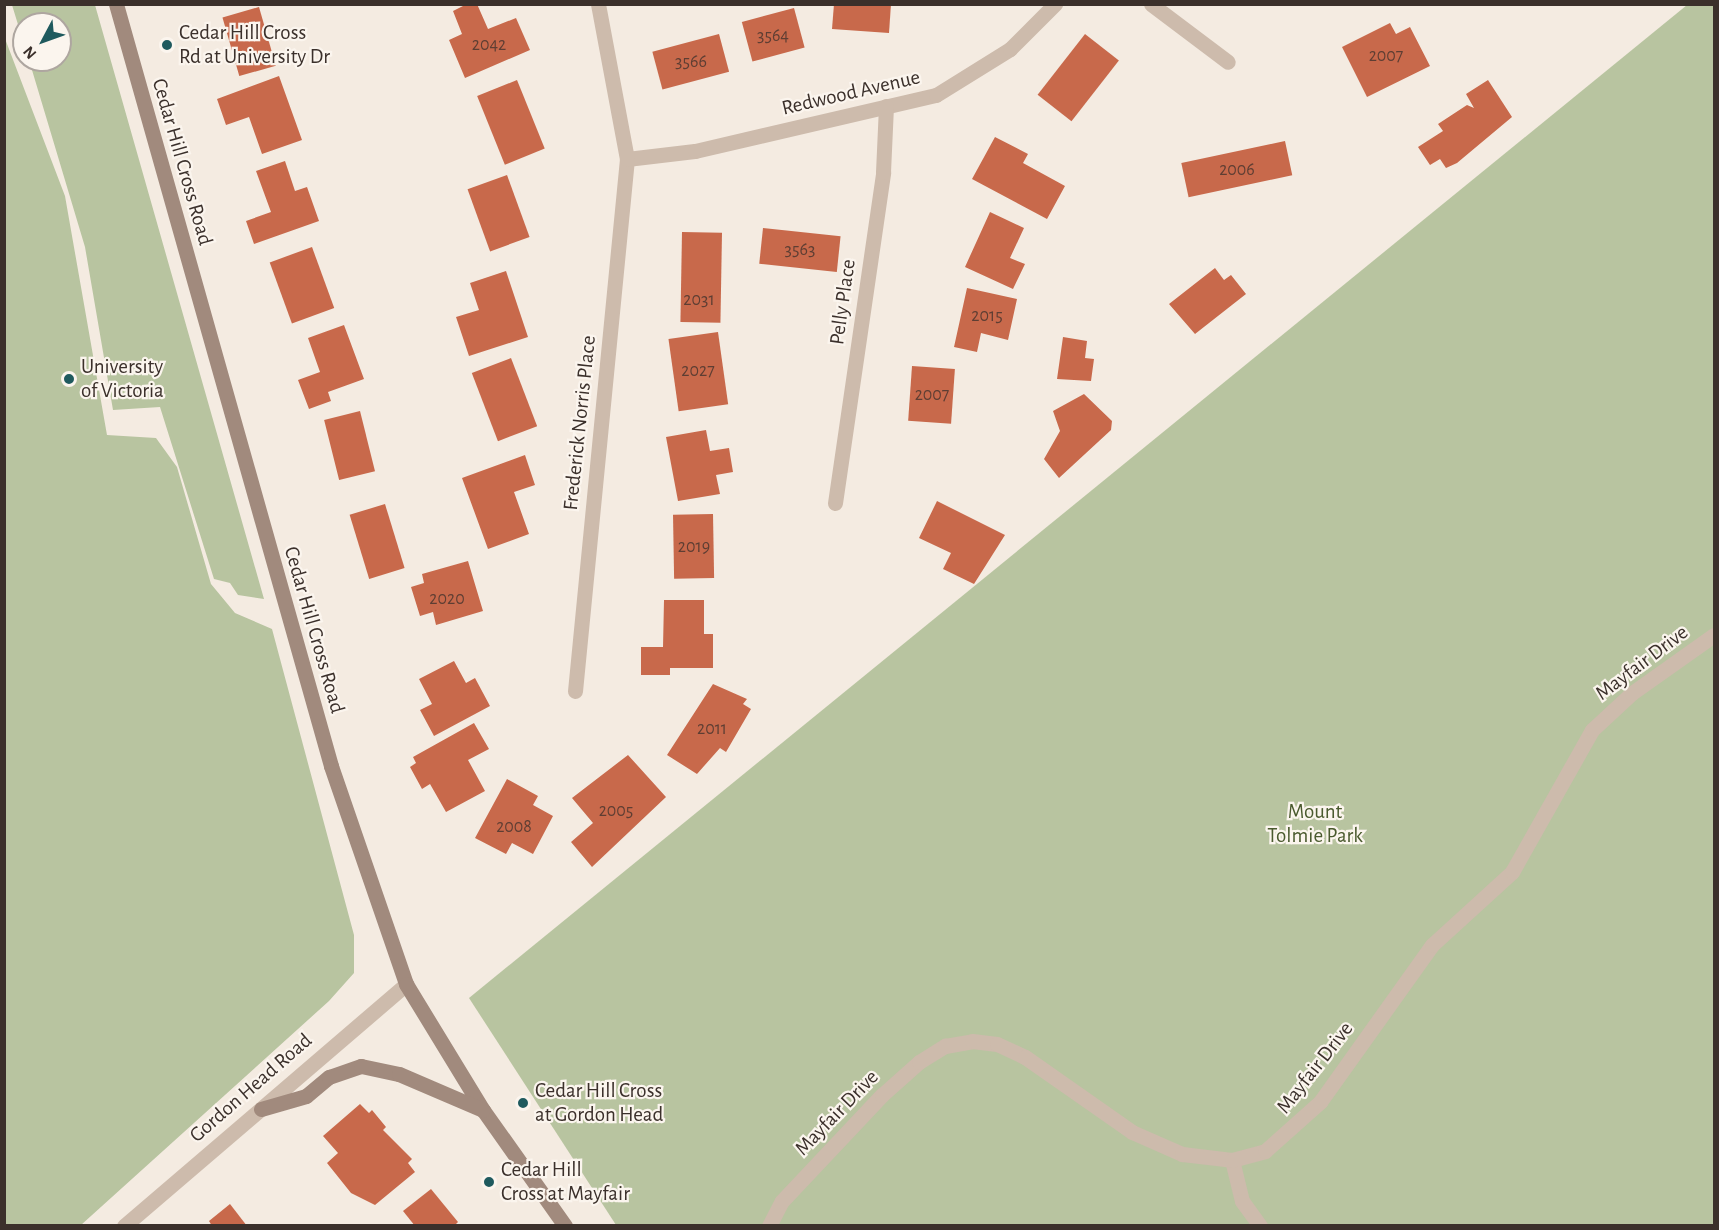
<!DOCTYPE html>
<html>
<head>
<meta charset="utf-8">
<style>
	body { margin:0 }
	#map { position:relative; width:1719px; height:1230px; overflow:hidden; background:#f4ebe1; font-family:"Alegreya Sans",sans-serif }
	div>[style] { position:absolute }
	.green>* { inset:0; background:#b8c4a0 }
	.building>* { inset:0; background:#c8694b; transform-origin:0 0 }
	.minor>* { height:15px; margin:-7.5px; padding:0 7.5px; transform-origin:7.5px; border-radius:7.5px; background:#cdbbac }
	.tertiary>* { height:15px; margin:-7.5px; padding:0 7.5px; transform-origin:7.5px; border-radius:7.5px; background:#cdbbac }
	.secondary>* { height:15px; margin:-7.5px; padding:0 7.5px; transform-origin:7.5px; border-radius:7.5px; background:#a18a7d }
	.dots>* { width:16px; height:16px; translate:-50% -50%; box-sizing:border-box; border:3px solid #fbf5ee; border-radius:50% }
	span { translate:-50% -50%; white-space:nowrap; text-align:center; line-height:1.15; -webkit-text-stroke:4.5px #fbf5ee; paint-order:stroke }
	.number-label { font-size:18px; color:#5e3e33 }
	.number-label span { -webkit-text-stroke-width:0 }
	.poi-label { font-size:21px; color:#3b302b }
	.left { translate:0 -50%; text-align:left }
	.street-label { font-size:21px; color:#3b302b }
	.park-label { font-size:21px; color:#4a5a2e }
	.frame { position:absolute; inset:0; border:6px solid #3b302b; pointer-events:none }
	.north { position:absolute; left:12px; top:12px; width:60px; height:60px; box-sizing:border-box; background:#fbf5ee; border:2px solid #aea6a0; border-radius:50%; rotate:229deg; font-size:16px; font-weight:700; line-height:24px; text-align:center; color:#3b302b }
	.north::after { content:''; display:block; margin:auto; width:21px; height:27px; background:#1f5a5e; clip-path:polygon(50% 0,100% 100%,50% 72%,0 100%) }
</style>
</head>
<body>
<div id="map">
	<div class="green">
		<div style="clip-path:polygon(12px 5px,95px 5px,264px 599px,238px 595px,230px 583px,214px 579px,160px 407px,113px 410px,85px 247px,29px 60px,60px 60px,60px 24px,24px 24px,24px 44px)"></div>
		<div style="clip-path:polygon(1687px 5px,1714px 5px,1714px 1225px,616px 1225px,469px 998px)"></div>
		<div style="clip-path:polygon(4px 36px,65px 196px,107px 435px,156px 438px,177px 467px,211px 584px,235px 613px,272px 629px,354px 935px,354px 973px,329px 1001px,81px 1225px,5px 1225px)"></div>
	</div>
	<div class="building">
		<div style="clip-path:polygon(467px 4px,477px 4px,488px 29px,516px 18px,530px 50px,465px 78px,449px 40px,462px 34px,453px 11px)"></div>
		<div style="clip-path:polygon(834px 4px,891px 4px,889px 33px,832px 29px)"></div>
		<div style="left:259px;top:7px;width:61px;height:38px;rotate:74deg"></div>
		<div style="left:794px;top:8px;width:41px;height:54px;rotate:75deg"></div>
		<div style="clip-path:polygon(1390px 23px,1396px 34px,1410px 27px,1430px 66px,1367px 97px,1342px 47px)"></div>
		<div style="left:719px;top:34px;width:39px;height:69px;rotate:75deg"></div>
		<div style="left:1085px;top:34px;width:43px;height:77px;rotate:38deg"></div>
		<div style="clip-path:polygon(279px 76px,302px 140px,262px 154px,249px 117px,226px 125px,217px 99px)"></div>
		<div style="left:517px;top:80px;width:74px;height:43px;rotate:68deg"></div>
		<div style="clip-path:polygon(1488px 80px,1512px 117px,1457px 163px,1446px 168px,1440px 159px,1430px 165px,1418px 147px,1443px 131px,1438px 124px,1467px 105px,1474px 108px,1466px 94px)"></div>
		<div style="clip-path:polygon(995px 137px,1028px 154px,1023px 163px,1065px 186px,1047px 219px,972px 179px)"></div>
		<div style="left:1285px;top:141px;width:35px;height:106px;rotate:78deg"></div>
		<div style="clip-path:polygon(285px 161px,295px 191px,307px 187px,319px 221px,254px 244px,246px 221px,271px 212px,256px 171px)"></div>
		<div style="left:507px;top:175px;width:66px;height:42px;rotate:70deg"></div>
		<div style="clip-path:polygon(990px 212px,1024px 228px,1010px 258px,1025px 264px,1013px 289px,965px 267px)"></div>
		<div style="left:763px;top:228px;width:78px;height:36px;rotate:6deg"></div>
		<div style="left:682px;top:232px;width:40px;height:90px;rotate:1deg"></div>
		<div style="left:312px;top:247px;width:65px;height:45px;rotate:70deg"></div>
		<div style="clip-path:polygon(1215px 268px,1224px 280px,1231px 275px,1246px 294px,1195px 334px,1169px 304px)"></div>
		<div style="clip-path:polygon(506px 271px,528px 337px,469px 356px,456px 317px,479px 310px,470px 283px)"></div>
		<div style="clip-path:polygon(967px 288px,1017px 299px,1008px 340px,981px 333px,977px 352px,954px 347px)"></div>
		<div style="clip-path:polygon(344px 325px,364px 379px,328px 392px,331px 401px,309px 409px,298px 380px,320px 372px,308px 338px)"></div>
		<div style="left:718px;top:332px;width:73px;height:50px;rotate:82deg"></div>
		<div style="clip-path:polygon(1063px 337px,1087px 341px,1085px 358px,1094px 359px,1091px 381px,1057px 379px)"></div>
		<div style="left:511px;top:358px;width:73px;height:42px;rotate:69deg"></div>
		<div style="left:912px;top:366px;width:43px;height:55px;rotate:4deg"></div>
		<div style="clip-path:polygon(1084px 394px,1112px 421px,1111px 430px,1059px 478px,1044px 459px,1060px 431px,1053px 411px)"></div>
		<div style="left:360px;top:411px;width:62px;height:37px;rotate:76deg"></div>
		<div style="clip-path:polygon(706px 430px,710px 451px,729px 448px,733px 472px,716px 475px,720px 494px,678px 501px,666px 437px)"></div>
		<div style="clip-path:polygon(525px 455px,535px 485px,514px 492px,529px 534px,488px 549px,462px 478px)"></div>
		<div style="clip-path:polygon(937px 501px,1005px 535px,974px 584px,943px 569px,951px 553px,919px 538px)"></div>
		<div style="left:385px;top:504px;width:67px;height:37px;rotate:73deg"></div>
		<div style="left:713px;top:514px;width:64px;height:40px;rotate:89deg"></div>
		<div style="clip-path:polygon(468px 561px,483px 611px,436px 625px,433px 612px,420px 616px,411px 587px,424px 583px,422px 574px)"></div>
		<div style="clip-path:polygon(664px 600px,704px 600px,704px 634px,713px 634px,713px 668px,670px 668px,670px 675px,641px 675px,641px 647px,663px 647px)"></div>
		<div style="clip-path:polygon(454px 661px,466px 683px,475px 678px,490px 706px,434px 736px,420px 710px,432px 704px,419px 679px)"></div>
		<div style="clip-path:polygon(713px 684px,747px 699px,743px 704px,751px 709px,726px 752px,720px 748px,697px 774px,667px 755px)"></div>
		<div style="clip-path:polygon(474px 723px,489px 749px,468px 760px,485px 791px,446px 812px,430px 784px,422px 789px,410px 767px,416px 763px,413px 757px)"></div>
		<div style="clip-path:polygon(628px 755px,666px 797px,592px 867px,571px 842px,593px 823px,572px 798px)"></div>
		<div style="clip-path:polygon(507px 779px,538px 796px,533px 805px,553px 816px,533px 854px,512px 843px,506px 854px,475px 838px)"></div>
		<div style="clip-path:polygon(360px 1104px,369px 1113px,372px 1110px,386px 1127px,383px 1130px,412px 1159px,408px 1163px,415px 1172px,375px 1205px,351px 1193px,327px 1163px,338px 1153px,323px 1136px)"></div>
		<div style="clip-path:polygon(431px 1189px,458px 1222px,454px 1226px,415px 1226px,403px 1211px)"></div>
		<div style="clip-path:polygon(230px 1204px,247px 1226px,212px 1226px,209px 1221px)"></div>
	</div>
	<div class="minor">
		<div style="left:1151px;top:4px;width:96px;rotate:37deg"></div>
		<div style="left:627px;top:159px;width:68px;rotate:-6.7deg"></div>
		<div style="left:695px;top:151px;width:247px;rotate:-13.1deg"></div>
		<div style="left:936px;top:95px;width:87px;rotate:-31.9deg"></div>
		<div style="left:1010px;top:49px;width:64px;rotate:-45deg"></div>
		<div style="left:835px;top:503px;width:334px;rotate:-81.7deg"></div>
		<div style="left:883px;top:172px;width:66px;rotate:-87.4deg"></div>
		<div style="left:575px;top:691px;width:535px;rotate:-84.42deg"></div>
		<div style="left:627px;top:159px;width:158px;rotate:-100.6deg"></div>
		<div style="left:1232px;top:1160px;width:42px;rotate:76.3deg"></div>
		<div style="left:1242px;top:1201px;width:31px;rotate:54deg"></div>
		<div style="left:769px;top:1226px;width:28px;rotate:-63deg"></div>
		<div style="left:782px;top:1201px;width:146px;rotate:-46.7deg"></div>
		<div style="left:882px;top:1095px;width:50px;rotate:-41.7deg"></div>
		<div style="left:919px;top:1062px;width:31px;rotate:-32deg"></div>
		<div style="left:945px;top:1046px;width:27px;rotate:-10deg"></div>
		<div style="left:972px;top:1041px;width:25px;rotate:7deg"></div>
		<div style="left:997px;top:1044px;width:31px;rotate:25deg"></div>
		<div style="left:1025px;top:1057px;width:131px;rotate:35deg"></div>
		<div style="left:1132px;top:1132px;width:55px;rotate:23.7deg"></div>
		<div style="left:1182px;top:1154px;width:50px;rotate:6.8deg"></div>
		<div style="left:1232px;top:1160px;width:34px;rotate:-15deg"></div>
		<div style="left:1265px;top:1151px;width:74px;rotate:-41.7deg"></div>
		<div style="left:1320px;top:1102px;width:193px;rotate:-54.5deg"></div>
		<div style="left:1432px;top:945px;width:108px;rotate:-42.4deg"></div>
		<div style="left:1512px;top:872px;width:163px;rotate:-60.6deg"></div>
		<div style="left:1592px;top:730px;width:54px;rotate:-42.8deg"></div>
		<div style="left:1632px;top:693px;width:100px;rotate:-35.3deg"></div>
	</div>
	<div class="tertiary">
		<div style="left:124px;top:1226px;width:372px;rotate:-40.6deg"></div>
	</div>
	<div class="secondary">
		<div style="left:116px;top:4px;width:792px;rotate:74.24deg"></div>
		<div style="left:331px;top:766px;width:231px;rotate:71deg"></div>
		<div style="left:406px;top:984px;width:148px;rotate:58.6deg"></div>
		<div style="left:483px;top:1110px;width:142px;rotate:54.7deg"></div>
		<div style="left:261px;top:1109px;width:47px;rotate:-16.1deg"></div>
		<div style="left:306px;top:1096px;width:30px;rotate:-40deg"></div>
		<div style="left:329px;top:1077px;width:34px;rotate:-19deg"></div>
		<div style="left:361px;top:1066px;width:39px;rotate:12deg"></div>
		<div style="left:399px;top:1074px;width:91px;rotate:23.2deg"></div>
	</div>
	<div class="dots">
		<div style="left:167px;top:45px;background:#1f5a5e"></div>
		<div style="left:69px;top:379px;background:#1f5a5e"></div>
		<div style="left:523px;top:1103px;background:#1f5a5e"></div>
		<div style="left:489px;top:1182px;background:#1f5a5e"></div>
	</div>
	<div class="number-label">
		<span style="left:773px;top:36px">3564</span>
		<span style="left:489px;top:45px">2042</span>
		<span style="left:1386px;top:56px">2007</span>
		<span style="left:691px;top:62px">3566</span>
		<span style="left:1237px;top:170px">2006</span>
		<span style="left:800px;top:250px">3563</span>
		<span style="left:699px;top:300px">2031</span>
		<span style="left:987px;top:316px">2015</span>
		<span style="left:698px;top:371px">2027</span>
		<span style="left:932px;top:395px">2007</span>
		<span style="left:694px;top:547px">2019</span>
		<span style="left:447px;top:599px">2020</span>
		<span style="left:712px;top:729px">2011</span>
		<span style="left:616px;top:811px">2005</span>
		<span style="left:514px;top:827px">2008</span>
	</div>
	<div class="poi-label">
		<span class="left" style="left:179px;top:45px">Cedar Hill Cross<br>Rd at University Dr</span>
		<span class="left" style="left:81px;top:379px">University<br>of Victoria</span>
		<span class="left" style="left:535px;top:1103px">Cedar Hill Cross<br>at Gordon Head</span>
		<span class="left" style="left:501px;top:1182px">Cedar Hill<br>Cross at Mayfair</span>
	</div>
	<div class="street-label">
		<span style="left:851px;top:93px;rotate:-13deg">Redwood Avenue</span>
		<span style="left:182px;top:162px;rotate:74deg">Cedar Hill Cross Road</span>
		<span style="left:843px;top:302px;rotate:-82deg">Pelly Place</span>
		<span style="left:580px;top:423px;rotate:-84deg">Frederick Norris Place</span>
		<span style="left:314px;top:630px;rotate:74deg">Cedar Hill Cross Road</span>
		<span style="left:1642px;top:663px;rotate:-37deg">Mayfair Drive</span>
		<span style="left:1315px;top:1068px;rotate:-52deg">Mayfair Drive</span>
		<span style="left:251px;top:1088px;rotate:-41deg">Gordon Head Road</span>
		<span style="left:837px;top:1113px;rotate:-46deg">Mayfair Drive</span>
	</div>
	<div class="park-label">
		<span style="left:1315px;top:824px">Mount<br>Tolmie Park</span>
	</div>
	<div class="frame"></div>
	<div class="north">N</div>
</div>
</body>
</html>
